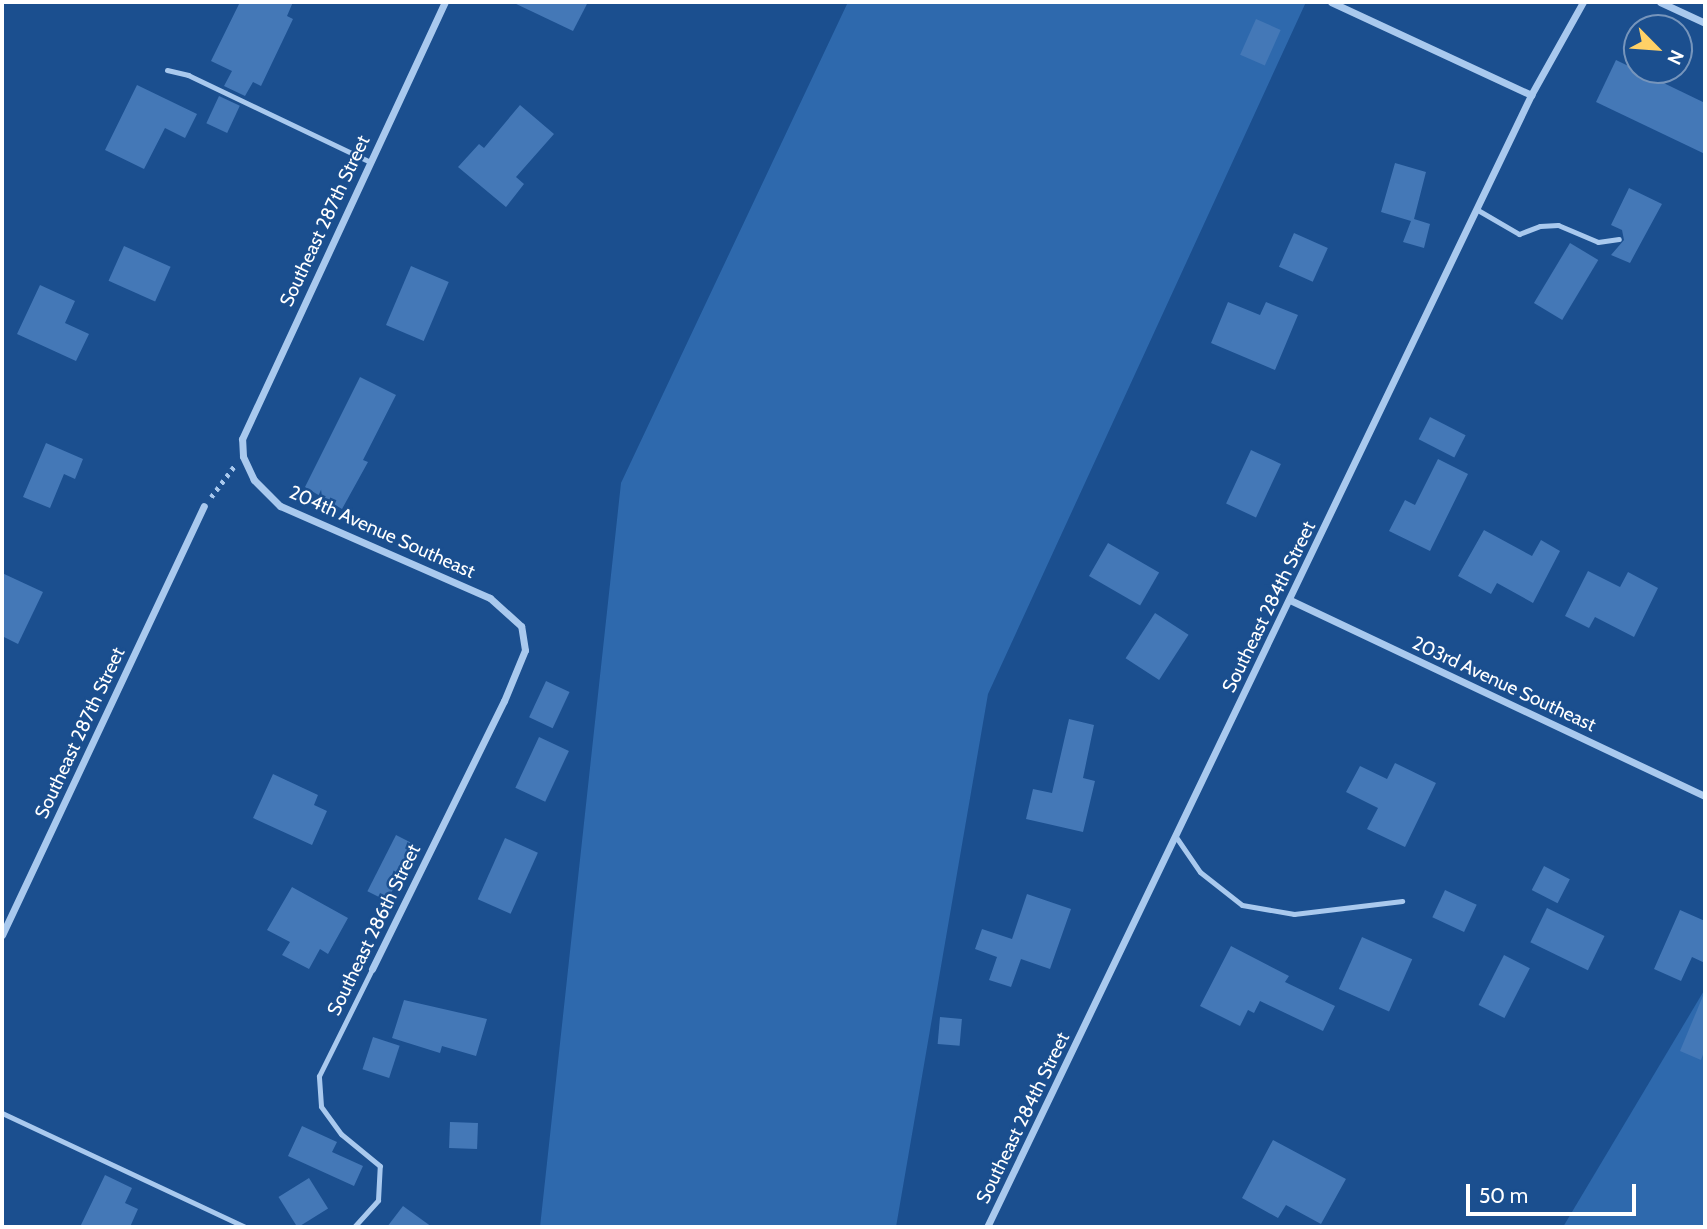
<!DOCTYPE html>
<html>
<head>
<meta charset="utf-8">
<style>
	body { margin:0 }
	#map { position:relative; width:1707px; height:1229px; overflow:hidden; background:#1b4f8f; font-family:Cabin,sans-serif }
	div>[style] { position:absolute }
	.green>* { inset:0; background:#2e69ad }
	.building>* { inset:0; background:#4478b7; transform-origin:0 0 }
	.path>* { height:4.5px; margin-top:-2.25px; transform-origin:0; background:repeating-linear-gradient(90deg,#a9c9ee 0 3.5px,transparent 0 8.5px) }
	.service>* { height:5px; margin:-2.5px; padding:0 2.5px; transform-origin:2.5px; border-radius:2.5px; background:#a9c9ee }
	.minor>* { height:7px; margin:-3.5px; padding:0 3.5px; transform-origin:3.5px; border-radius:3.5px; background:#a9c9ee }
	span { translate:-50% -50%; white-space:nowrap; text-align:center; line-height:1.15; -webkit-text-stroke:5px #1b4f8f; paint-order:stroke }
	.street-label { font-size:19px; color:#fff }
	.frame { position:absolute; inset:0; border:4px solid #fff; pointer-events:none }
	.north { position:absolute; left:1623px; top:14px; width:70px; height:70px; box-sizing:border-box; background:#1b4f8f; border:2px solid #7695bc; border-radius:50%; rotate:115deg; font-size:19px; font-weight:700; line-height:28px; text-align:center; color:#fff }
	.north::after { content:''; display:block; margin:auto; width:24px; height:32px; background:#ffd166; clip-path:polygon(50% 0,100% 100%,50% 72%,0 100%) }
	.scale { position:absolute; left:1466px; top:1184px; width:170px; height:32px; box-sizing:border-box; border:4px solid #fff; border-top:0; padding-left:9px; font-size:21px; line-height:24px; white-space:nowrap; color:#fff; -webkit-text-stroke:5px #1b4f8f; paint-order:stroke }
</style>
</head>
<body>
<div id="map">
	<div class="green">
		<div style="clip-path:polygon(848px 2px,1306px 2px,988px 694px,896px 1227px,540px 1227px,621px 483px)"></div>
		<div style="clip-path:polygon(1705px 989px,1705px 1227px,1563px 1227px)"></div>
	</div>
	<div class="building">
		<div style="clip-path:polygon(240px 2px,293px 2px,287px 16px,293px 19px,261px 86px,253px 82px,245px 96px,224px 86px,232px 71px,211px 61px)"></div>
		<div style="clip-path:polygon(512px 2px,588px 2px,573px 31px)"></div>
		<div style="left:1256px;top:19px;width:27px;height:39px;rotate:24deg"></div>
		<div style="clip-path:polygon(1616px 60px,1705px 103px,1705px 154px,1596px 102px)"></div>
		<div style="clip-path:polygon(137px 85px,197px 114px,185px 138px,165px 128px,144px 169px,105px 150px)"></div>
		<div style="left:219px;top:96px;width:23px;height:30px;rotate:25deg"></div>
		<div style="clip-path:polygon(520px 105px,554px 134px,516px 177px,524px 184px,506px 207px,458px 167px,479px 144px,484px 148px)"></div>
		<div style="clip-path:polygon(1395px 163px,1426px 172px,1414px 219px,1430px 224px,1424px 248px,1403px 242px,1411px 221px,1381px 212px)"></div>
		<div style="clip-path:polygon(1629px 188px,1662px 204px,1630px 263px,1611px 255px,1624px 240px,1622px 230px,1611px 225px)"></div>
		<div style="left:1294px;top:233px;width:37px;height:37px;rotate:24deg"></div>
		<div style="left:1570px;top:243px;width:33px;height:70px;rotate:31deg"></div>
		<div style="left:124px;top:246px;width:51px;height:38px;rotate:24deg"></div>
		<div style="left:411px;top:266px;width:41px;height:64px;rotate:23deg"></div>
		<div style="clip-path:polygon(40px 285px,75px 301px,65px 323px,89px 334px,76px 361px,17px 334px)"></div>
		<div style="clip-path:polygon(1228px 302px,1260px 315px,1266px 302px,1298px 315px,1275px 370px,1211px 343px)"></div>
		<div style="clip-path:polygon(360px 377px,396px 395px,363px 460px,368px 462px,342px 509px,305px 487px)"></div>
		<div style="left:1430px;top:417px;width:40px;height:25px;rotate:27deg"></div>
		<div style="clip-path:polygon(46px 443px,83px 459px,75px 479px,64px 474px,50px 508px,23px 497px)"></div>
		<div style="left:1251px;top:450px;width:33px;height:59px;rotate:25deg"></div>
		<div style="clip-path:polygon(1438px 459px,1468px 474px,1430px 551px,1389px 531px,1405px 500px,1415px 505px)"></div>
		<div style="clip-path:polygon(1484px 530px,1532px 556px,1541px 540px,1560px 551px,1533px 603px,1497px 583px,1491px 594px,1458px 576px)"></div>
		<div style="left:1108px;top:543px;width:59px;height:38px;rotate:30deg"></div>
		<div style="clip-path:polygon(1588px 571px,1620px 587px,1628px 572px,1658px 588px,1634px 637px,1595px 617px,1589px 628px,1565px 616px)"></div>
		<div style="clip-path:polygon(2px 573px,43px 592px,18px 644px,2px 636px)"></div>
		<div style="left:1155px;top:613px;width:40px;height:54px;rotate:33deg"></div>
		<div style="left:546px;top:681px;width:26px;height:40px;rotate:25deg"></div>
		<div style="clip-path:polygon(1069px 719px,1094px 725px,1083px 778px,1095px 781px,1083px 832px,1026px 819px,1033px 789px,1052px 793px)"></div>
		<div style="left:539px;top:737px;width:33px;height:56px;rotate:25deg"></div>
		<div style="clip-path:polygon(1395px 763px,1436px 783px,1405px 847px,1367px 829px,1378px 808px,1346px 792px,1360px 766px,1387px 779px)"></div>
		<div style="clip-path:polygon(273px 774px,318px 795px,314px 805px,327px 811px,312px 845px,253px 818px)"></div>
		<div style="left:396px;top:835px;width:22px;height:63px;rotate:27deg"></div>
		<div style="left:505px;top:838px;width:36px;height:67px;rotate:24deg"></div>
		<div style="left:1544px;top:866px;width:29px;height:27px;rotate:27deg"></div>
		<div style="clip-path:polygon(292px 887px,348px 918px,328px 954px,320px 949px,309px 969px,282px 955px,290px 942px,267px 930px)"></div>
		<div style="left:1445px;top:890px;width:35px;height:30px;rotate:25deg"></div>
		<div style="clip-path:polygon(1027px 894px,1071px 909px,1050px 969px,1021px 959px,1011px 987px,989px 980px,997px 957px,975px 949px,982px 929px,1012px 939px)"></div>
		<div style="left:1547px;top:908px;width:64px;height:38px;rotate:26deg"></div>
		<div style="clip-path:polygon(1680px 910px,1705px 921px,1705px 963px,1692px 957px,1681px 981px,1654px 969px)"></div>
		<div style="left:1362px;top:937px;width:55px;height:57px;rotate:24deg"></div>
		<div style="clip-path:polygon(1231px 946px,1289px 976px,1285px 982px,1335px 1006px,1323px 1031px,1260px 1001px,1254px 1013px,1248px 1010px,1240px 1026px,1200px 1006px)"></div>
		<div style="left:1504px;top:955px;width:29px;height:56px;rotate:27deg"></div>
		<div style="clip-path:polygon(1705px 991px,1705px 1049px,1701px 1060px,1680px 1051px)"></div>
		<div style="clip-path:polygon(404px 1000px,487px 1019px,476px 1056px,442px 1046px,440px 1053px,392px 1038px)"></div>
		<div style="left:940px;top:1017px;width:22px;height:27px;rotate:5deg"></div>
		<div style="left:373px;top:1037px;width:28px;height:34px;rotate:18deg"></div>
		<div style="left:450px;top:1122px;width:28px;height:26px;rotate:2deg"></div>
		<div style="clip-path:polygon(302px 1126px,337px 1142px,332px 1152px,363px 1166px,354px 1186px,288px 1156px)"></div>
		<div style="clip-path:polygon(1273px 1140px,1346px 1179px,1321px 1224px,1286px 1205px,1278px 1218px,1242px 1198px)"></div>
		<div style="clip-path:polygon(105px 1175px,132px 1188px,125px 1203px,138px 1209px,130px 1227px,80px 1227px)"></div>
		<div style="left:309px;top:1178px;width:36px;height:36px;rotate:58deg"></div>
		<div style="clip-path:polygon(403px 1206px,432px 1227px,387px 1227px)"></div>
	</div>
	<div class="path">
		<div style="left:211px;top:497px;width:38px;rotate:-53deg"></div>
	</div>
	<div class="service">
		<div style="left:167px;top:70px;width:22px;rotate:13deg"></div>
		<div style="left:188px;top:75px;width:202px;rotate:25.5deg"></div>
		<div style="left:1476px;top:209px;width:50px;rotate:30.2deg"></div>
		<div style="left:1519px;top:234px;width:22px;rotate:-21deg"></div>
		<div style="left:1540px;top:226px;width:18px;rotate:-3deg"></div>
		<div style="left:1558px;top:225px;width:43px;rotate:23deg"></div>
		<div style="left:1598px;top:242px;width:21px;rotate:-8deg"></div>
		<div style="left:1176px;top:837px;width:42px;rotate:55.6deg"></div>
		<div style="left:1200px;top:872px;width:53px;rotate:38.2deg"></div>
		<div style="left:1242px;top:905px;width:53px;rotate:9.8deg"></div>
		<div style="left:1294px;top:914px;width:109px;rotate:-6.9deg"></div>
		<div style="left:2px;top:1113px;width:268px;rotate:25.1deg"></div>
		<div style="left:354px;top:1227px;width:36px;rotate:-48deg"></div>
		<div style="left:378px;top:1200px;width:34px;rotate:-87deg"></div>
		<div style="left:380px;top:1166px;width:50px;rotate:-140.6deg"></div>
		<div style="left:341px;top:1134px;width:34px;rotate:-126deg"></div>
		<div style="left:321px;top:1106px;width:30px;rotate:-94deg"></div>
		<div style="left:319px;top:1076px;width:119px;rotate:-63.6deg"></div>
	</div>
	<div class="minor">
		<div style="left:1331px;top:2px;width:221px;rotate:24.9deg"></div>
		<div style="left:1660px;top:2px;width:50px;rotate:25deg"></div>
		<div style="left:1290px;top:600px;width:459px;rotate:25.3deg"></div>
		<div style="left:2px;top:935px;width:474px;rotate:-64.8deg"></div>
		<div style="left:372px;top:969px;width:299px;rotate:-63.8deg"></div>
		<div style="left:504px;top:701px;width:55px;rotate:-67.6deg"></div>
		<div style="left:525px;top:650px;width:24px;rotate:-99deg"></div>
		<div style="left:521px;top:626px;width:42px;rotate:-137.9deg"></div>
		<div style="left:490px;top:598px;width:229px;rotate:-156.3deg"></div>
		<div style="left:280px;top:506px;width:37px;rotate:-135deg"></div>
		<div style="left:254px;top:480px;width:26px;rotate:-115deg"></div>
		<div style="left:243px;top:456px;width:17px;rotate:-93deg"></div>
		<div style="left:242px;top:439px;width:482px;rotate:-65.1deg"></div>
		<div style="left:987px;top:1227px;width:1256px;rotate:-64.33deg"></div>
		<div style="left:1531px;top:95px;width:107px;rotate:-60.8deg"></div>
	</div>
	<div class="street-label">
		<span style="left:325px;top:221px;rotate:-65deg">Southeast 287th Street</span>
		<span style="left:382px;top:532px;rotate:24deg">204th Avenue Southeast</span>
		<span style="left:1269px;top:607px;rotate:-64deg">Southeast 284th Street</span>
		<span style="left:1504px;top:684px;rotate:25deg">203rd Avenue Southeast</span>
		<span style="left:80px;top:733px;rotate:-65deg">Southeast 287th Street</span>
		<span style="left:374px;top:930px;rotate:-64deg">Southeast 286th Street</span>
		<span style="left:1023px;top:1118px;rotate:-64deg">Southeast 284th Street</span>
	</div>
	<div class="frame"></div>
	<div class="north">N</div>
	<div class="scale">50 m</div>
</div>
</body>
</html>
